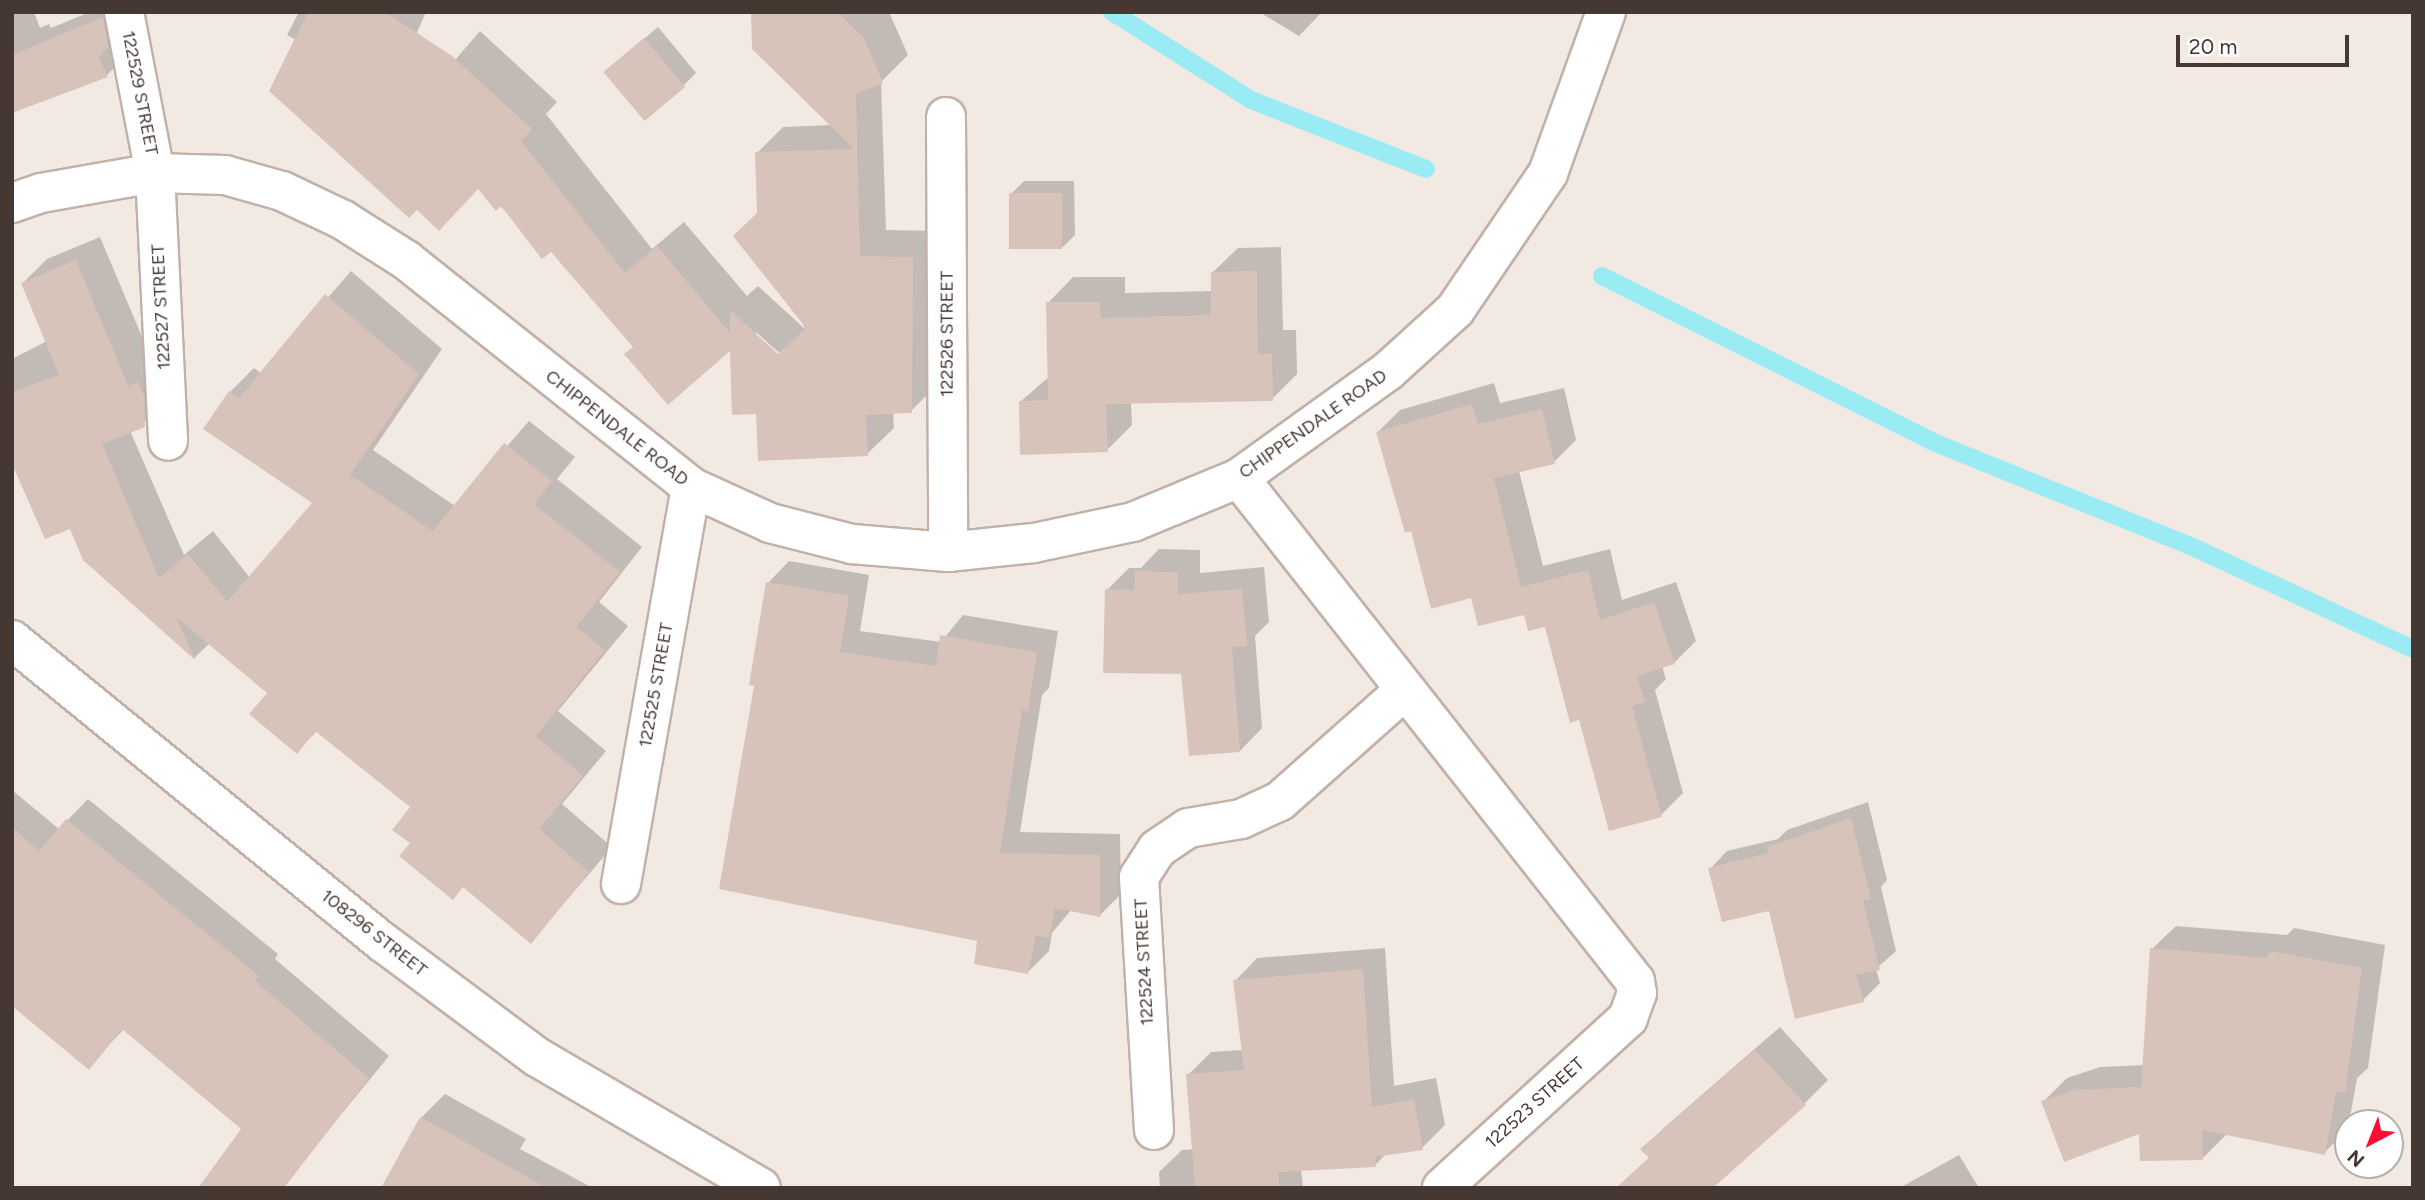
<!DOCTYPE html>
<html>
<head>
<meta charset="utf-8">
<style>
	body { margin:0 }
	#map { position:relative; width:2425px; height:1200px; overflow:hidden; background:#f3e9e3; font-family:Figtree,sans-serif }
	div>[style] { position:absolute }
	.shadow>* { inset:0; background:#0003 }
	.stream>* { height:18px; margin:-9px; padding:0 9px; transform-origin:9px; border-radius:9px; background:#9bebf4 }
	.building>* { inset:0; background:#d8c3bb; transform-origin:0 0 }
	.roads { filter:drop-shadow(2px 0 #c1b1a8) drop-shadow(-2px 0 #c1b1a8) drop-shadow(0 2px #c1b1a8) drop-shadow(0 -2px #c1b1a8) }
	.minor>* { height:38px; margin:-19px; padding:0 19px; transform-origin:19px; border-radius:19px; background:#fff }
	span { translate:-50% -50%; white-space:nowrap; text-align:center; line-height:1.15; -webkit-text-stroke:5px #fff; paint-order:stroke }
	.street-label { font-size:18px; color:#453833 }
	.frame { position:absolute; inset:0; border:14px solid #453833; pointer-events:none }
	.north { position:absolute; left:2334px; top:1109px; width:70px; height:70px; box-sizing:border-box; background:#fff; border:2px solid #b5afad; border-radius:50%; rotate:222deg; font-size:19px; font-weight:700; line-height:28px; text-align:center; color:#453833 }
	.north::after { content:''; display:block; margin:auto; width:24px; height:32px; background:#ff0e34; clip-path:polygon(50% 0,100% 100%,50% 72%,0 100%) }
	.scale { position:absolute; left:2176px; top:35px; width:173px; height:32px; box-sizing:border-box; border:4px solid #453833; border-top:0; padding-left:9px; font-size:21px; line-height:24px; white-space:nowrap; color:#453833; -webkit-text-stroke:5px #fff; paint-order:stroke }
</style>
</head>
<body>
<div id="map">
	<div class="shadow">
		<div style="clip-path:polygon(12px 12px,34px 12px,40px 28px,49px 24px,51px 28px,90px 12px,125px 12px,127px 55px,107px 75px,12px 111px)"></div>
		<div style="clip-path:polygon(299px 12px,426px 12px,369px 142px,296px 40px,287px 35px)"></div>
		<div style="clip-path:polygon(evenodd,765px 12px,889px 12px,908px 55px,881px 82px,886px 230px,938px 231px,937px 385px,911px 411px,893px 412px,894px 428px,867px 454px,758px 412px,732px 348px,634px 346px,551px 250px,479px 188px,417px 208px,360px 171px,480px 31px,557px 102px,546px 114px,652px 249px,684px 222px,747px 296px,758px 286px,805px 329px,759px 213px,757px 153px,783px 127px,833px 125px,765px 12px,756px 332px,786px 359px,783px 361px,756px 336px,756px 332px)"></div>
		<div style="clip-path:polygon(1259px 12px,1322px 12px,1299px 36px)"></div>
		<div style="clip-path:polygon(658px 27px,696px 73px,683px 86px,605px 72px)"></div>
		<div style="clip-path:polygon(1024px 181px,1074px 181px,1075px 235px,1063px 247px,1011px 194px)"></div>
		<div style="clip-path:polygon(100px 237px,169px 401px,131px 433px,184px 555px,213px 531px,250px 578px,315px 503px,230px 392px,254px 368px,262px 374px,351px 271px,442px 349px,373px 450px,455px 506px,529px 421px,575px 457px,557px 479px,642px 547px,599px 602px,628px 626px,558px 711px,606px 751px,562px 804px,612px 847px,531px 942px,412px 842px,413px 807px,317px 731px,297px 751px,269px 693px,210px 643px,194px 658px,84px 559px,71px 527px,12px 463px,12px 359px,47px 341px,23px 283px,47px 259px)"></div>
		<div style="clip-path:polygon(1281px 247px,1283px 330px,1296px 330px,1297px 374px,1272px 399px,1131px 402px,1132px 425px,1107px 450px,1020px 402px,1050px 376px,1048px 303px,1073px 277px,1125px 277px,1125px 293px,1213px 291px,1212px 273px,1238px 248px)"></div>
		<div style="clip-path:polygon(1494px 383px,1500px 403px,1564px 388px,1576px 440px,1554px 462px,1519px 471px,1543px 566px,1610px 549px,1622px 600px,1676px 582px,1696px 641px,1674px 663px,1662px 666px,1666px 679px,1655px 690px,1683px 793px,1661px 815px,1546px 625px,1525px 613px,1472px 596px,1413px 529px,1378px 432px,1400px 410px)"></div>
		<div style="clip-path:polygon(1159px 549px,1200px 550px,1200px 573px,1264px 567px,1269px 622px,1255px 636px,1262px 728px,1240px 751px,1183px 672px,1107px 590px,1129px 568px,1141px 568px)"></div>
		<div style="clip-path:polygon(789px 561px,869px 575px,860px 631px,941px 642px,963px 615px,1058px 631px,1049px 688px,1042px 695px,1020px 832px,1120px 834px,1121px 894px,1100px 915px,1071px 910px,1052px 933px,1049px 951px,1027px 973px,979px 940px,756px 684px,768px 583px)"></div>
		<div style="clip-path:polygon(12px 790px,59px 829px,88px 799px,278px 954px,275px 959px,389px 1056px,294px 1172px,124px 1029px,88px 1067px,12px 1005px)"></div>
		<div style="clip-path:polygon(1868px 802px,1887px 880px,1881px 887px,1896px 951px,1876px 969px,1880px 983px,1863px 1000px,1770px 909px,1710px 869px,1727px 851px,1778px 839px,1787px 830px)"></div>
		<div style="clip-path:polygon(2176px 926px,2287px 935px,2294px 928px,2385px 945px,2368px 1068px,2357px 1078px,2348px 1129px,2324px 1153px,2227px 1134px,2203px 1158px,2141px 1132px,2043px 1102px,2067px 1078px,2100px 1067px,2145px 1065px,2152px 949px)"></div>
		<div style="clip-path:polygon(1385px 948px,1394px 1086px,1436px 1078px,1445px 1125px,1422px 1148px,1387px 1153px,1375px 1165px,1301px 1169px,1303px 1188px,1160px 1188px,1159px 1172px,1182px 1150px,1194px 1149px,1188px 1075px,1211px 1052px,1243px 1050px,1235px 981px,1257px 958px)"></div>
		<div style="clip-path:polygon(1780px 1027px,1828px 1080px,1804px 1104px,1710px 1188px,1616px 1188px,1650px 1157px,1642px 1149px,1666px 1126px)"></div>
		<div style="clip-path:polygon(445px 1094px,526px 1139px,520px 1149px,593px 1188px,383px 1188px,421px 1118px)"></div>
		<div style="clip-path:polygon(1959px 1155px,1979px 1188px,1901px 1188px,1903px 1186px)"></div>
	</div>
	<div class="stream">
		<div style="left:1112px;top:12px;width:165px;rotate:32.3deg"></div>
		<div style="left:1251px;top:100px;width:188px;rotate:21.5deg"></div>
		<div style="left:1602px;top:276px;width:370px;rotate:26.6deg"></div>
		<div style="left:1933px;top:442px;width:280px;rotate:22deg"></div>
		<div style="left:2193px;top:547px;width:242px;rotate:24.9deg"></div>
	</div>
	<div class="building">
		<div style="clip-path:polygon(308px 12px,385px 12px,452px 56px,532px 129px,521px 141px,625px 273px,657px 246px,730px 333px,730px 310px,778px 354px,806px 328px,733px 236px,757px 213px,755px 152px,854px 149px,752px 49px,751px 12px,837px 12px,864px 38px,883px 83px,856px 94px,860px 256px,913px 257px,912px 413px,866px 415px,868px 456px,758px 461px,756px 414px,732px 415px,730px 351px,668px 405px,624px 354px,633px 347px,551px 252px,542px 259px,501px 206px,496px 211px,478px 189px,439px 231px,417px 210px,409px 218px,269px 91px)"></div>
		<div style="clip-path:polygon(103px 17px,108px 47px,99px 57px,108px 77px,12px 113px,12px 55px)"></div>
		<div style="left:644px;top:38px;width:64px;height:53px;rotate:50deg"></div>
		<div style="left:1009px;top:193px;width:53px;height:56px"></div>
		<div style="clip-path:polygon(76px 260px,128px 386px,138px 382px,144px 396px,145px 427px,102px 444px,159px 578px,188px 554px,227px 602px,312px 503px,203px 429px,229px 391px,239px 398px,325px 294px,419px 374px,350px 475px,433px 531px,504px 443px,552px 481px,534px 504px,620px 572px,576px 627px,605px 650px,536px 736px,583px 776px,539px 829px,589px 872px,531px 944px,463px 887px,453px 900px,399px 856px,410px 843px,392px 830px,410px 807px,315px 731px,297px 754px,249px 714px,267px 693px,176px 617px,195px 660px,83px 560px,70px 529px,45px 539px,12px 464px,12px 392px,59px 375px,21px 283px)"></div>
		<div style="clip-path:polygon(1257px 271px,1258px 354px,1272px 354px,1273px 401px,1106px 404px,1108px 452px,1020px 455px,1019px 401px,1048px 400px,1046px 302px,1100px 302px,1101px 318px,1211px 315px,1211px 272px)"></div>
		<div style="clip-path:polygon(1472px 404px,1478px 424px,1542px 409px,1555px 464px,1494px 478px,1521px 587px,1588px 570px,1600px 620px,1654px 602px,1675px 664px,1637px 676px,1645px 702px,1632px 706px,1662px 817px,1609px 831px,1579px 720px,1570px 723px,1545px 627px,1528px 631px,1524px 615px,1478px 626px,1471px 598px,1431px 609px,1411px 531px,1405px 533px,1376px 432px)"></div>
		<div style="clip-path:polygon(1135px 571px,1178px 572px,1178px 594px,1242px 589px,1247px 646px,1232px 647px,1240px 752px,1189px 756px,1181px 674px,1103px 673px,1105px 589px,1134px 590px)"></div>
		<div style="clip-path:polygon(766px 582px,849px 596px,840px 652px,936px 666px,940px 635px,1037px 652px,1028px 711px,1022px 710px,1000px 853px,1100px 855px,1100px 917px,1055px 908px,1049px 938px,1036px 935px,1028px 974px,974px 964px,977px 941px,719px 889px,754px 686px,749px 685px)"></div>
		<div style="clip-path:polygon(1851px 818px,1871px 899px,1863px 901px,1880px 970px,1856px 975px,1864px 1002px,1795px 1019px,1769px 911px,1722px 922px,1708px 868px,1769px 853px,1767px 847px)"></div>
		<div style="clip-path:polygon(66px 819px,259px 976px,255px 981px,369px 1078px,284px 1188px,198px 1188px,241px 1129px,122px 1029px,89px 1070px,12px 1006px,12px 827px,39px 851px)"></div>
		<div style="clip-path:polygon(2150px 948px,2267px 958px,2269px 951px,2362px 968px,2345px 1093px,2336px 1092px,2325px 1155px,2202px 1130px,2203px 1160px,2140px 1161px,2139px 1134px,2064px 1162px,2041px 1101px,2075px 1090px,2141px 1087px)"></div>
		<div style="clip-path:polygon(1363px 969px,1372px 1107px,1414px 1099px,1423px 1150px,1375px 1157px,1376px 1167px,1278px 1172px,1279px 1188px,1195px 1188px,1186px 1074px,1244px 1070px,1233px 980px)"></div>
		<div style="clip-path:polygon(1755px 1050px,1806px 1105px,1713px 1188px,1616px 1188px,1649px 1158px,1640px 1149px)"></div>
		<div style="clip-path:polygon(420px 1117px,547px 1188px,381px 1188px)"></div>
	</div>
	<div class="roads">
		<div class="minor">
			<div style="left:124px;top:12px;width:164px;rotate:79.1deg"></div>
			<div style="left:155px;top:173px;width:268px;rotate:87.2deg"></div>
			<div style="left:946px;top:117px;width:435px;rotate:89.7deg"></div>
			<div style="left:12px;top:203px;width:31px;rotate:-19deg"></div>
			<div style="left:41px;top:193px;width:116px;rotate:-10deg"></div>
			<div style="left:155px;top:173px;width:70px;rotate:1.6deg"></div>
			<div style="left:225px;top:175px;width:59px;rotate:15.7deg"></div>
			<div style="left:282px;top:191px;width:68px;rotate:25.4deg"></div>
			<div style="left:343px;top:220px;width:75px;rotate:32.4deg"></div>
			<div style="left:406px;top:260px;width:364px;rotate:38.5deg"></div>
			<div style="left:691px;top:487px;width:87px;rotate:24.5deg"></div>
			<div style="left:770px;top:523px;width:85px;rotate:14.4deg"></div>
			<div style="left:852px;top:544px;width:96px;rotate:4.8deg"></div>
			<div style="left:948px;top:552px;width:86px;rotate:-6deg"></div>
			<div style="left:1034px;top:543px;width:101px;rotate:-12deg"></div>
			<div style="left:1133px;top:522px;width:115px;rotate:-22.5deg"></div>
			<div style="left:1239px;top:478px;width:183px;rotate:-35.7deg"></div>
			<div style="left:1388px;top:371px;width:91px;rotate:-42.3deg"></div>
			<div style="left:1455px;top:310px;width:166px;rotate:-55.8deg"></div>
			<div style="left:1548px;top:173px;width:171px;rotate:-70.2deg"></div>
			<div style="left:1239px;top:478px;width:640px;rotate:51.79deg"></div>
			<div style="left:1635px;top:981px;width:12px;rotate:81deg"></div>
			<div style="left:1637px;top:993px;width:27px;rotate:110deg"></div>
			<div style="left:1628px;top:1018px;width:252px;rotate:137.6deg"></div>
			<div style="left:12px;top:640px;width:480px;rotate:39.2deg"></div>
			<div style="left:384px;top:943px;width:191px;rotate:36.7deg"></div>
			<div style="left:537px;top:1057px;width:259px;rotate:30.3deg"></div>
			<div style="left:621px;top:884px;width:403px;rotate:-80deg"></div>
			<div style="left:1154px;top:1130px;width:253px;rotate:-93.4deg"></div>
			<div style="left:1139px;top:877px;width:33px;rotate:-57deg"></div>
			<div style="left:1157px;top:849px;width:37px;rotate:-34deg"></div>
			<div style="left:1188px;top:828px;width:54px;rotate:-9.6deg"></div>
			<div style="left:1241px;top:819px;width:43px;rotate:-24.8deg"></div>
			<div style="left:1280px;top:801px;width:167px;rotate:-41.6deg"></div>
		</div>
	</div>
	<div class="street-label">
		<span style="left:140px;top:93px;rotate:79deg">122529 STREET</span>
		<span style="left:161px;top:307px;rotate:-93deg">122527 STREET</span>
		<span style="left:947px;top:334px;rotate:-90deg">122526 STREET</span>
		<span style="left:1313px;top:424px;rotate:-35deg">CHIPPENDALE ROAD</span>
		<span style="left:617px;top:428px;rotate:38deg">CHIPPENDALE ROAD</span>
		<span style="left:656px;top:685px;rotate:-80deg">122525 STREET</span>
		<span style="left:374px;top:933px;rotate:38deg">108296 STREET</span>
		<span style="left:1144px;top:962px;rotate:-93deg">122524 STREET</span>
		<span style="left:1535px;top:1103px;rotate:-42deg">122523 STREET</span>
	</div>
	<div class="frame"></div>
	<div class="north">N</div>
	<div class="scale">20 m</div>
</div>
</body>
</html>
